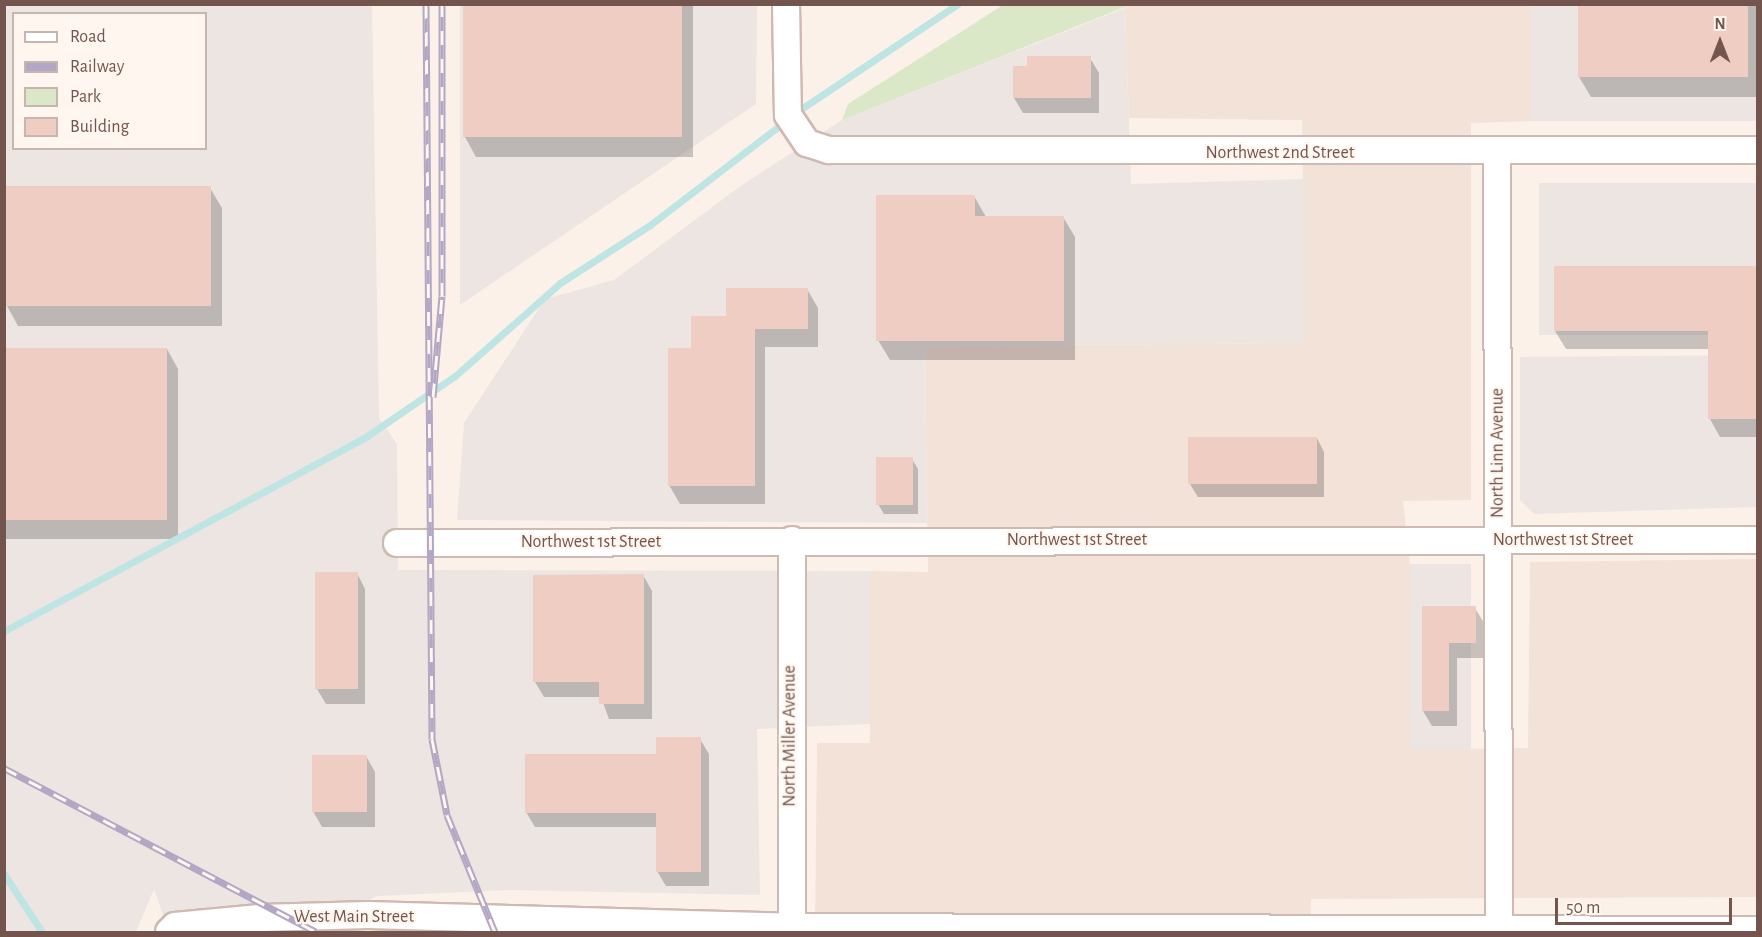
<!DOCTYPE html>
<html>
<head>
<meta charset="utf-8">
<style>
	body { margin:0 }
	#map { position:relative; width:1762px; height:937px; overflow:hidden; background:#fbf1e9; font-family:"Alegreya Sans",sans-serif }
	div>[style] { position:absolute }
	.residential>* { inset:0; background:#f3e2d8 }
	.industrial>* { inset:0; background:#ece5e2; transform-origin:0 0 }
	.green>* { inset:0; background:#dae8c8 }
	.shadow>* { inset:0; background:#0003 }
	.stream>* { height:7px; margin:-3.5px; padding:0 3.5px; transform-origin:3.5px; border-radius:3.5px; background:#bee4e3 }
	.building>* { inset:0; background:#efcdc2; transform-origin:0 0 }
	.roads { filter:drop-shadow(2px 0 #cfbab2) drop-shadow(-2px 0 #cfbab2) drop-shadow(0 2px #cfbab2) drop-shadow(0 -2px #cfbab2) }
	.street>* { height:26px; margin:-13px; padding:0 13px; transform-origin:13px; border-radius:13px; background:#fff }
	.rail>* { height:7px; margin-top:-3.5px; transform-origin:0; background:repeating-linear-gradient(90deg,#fef6ef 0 14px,#b2a7c5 0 28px); box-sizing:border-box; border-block:2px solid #b2a7c5 }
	span { translate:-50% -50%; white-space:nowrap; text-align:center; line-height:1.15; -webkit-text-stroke:4.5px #fef6ef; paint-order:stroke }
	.street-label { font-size:18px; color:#74554e }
	.frame { position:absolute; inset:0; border:6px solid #74554e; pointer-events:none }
	.legend { position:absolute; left:12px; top:12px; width:195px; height:138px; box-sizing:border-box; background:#fef6ef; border:2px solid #c7b6af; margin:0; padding:8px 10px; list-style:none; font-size:18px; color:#74554e }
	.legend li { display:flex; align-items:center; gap:12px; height:30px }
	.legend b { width:30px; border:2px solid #c7b6af }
	.north { position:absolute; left:1690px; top:12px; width:60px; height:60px; -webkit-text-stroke:4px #fef6ef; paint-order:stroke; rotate:0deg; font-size:16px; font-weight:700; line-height:24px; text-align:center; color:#74554e }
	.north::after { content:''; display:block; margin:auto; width:21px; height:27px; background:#74554e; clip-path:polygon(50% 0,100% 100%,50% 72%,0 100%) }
	.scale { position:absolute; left:1555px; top:898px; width:177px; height:27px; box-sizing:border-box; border:3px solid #74554e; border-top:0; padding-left:8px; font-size:18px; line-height:21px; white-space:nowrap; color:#74554e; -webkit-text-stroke:4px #fef6ef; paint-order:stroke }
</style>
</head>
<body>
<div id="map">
	<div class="residential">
		<div style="clip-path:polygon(1130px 4px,1531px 5px,1531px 121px,1471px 123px,1471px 500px,1403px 501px,1410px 564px,1411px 750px,1528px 748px,1530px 562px,1757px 559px,1757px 897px,1311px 899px,1310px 932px,815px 932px,817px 743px,870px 743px,870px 571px,928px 572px,925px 346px,1305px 343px,1302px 120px,1129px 118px,1125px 8px)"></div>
	</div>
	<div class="industrial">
		<div style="clip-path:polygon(evenodd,5px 5px,372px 5px,379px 418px,397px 444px,398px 570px,870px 571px,870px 724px,757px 729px,760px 895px,511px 890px,377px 896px,308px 932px,169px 932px,154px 889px,136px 932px,5px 932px,5px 5px,14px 14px,206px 14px,206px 148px,14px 148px,14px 14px)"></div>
		<div style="clip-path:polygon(460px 5px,757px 5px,756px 104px,460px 305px)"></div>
		<div style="left:1531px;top:5px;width:226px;height:116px"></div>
		<div style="clip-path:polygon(1125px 8px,1131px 184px,1305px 179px,1305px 343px,925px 346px,927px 523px,457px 520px,464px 423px,545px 299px,614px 280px,742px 185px,842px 120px)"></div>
		<div style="left:1757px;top:183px;width:152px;height:218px;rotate:90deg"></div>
		<div style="clip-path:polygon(1757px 355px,1757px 507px,1534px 514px,1520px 500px,1520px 357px)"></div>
		<div style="left:1410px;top:564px;width:61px;height:186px"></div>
	</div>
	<div class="green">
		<div style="clip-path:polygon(1003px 5px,1130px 5px,842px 120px,848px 104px)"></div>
	</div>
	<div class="shadow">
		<div style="clip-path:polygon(465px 4px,693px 4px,693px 157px,476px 157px,465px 137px)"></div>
		<div style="clip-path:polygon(1579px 4px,1758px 4px,1758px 97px,1591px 97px,1579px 77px)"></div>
		<div style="clip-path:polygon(1090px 58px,1099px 73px,1099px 113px,1023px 113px,1014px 98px)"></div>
		<div style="clip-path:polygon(4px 188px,210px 188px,222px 208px,222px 326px,18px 326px,7px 306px)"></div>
		<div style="clip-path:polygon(974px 196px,986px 217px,1063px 217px,1075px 237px,1075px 360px,890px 360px,878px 340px)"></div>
		<div style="clip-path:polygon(1758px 267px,1758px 437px,1720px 437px,1710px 419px,1710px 349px,1566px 349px,1555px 331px)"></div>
		<div style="clip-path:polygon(807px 289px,818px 308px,818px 347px,765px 347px,765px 504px,680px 504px,669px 485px,727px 317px)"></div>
		<div style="clip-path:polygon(4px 349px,167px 349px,178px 369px,178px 539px,5px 539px)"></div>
		<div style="clip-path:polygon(1317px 438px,1324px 452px,1324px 497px,1198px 497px,1190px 484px)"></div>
		<div style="clip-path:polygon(912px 459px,918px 469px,918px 514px,884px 514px,878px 504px)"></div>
		<div style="clip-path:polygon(317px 573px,357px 573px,365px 589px,365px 704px,326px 704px,317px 689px)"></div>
		<div style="clip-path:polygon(643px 575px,652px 591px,652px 719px,609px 719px,601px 697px,544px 697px,535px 682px)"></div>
		<div style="clip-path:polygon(1423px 608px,1475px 608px,1484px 623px,1484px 658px,1457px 658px,1457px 726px,1432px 726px,1423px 711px)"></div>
		<div style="clip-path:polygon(700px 739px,709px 754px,709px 886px,666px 886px,657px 871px,657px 827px,535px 827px,526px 812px)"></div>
		<div style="clip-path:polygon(366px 756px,375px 772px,375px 827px,322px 827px,313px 811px)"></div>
	</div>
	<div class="stream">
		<div style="left:795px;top:113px;width:196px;rotate:-33.8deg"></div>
		<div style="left:4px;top:631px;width:412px;rotate:-28.2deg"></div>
		<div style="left:367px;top:436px;width:107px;rotate:-34.3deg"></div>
		<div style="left:455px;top:376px;width:140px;rotate:-41.5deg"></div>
		<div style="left:560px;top:283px;width:107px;rotate:-32.8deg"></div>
		<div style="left:650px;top:225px;width:173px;rotate:-37.5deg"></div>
		<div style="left:4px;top:874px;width:69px;rotate:56.8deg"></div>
	</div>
	<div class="building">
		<div style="left:463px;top:4px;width:219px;height:133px"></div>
		<div style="left:1578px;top:4px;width:170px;height:73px"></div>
		<div style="clip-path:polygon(1027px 56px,1091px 56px,1091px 98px,1013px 98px,1013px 66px,1027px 66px)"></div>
		<div style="left:4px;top:186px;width:207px;height:120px"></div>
		<div style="clip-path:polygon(876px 195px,975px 195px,975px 216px,1064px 216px,1064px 341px,876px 341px)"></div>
		<div style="clip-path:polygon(1554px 266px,1758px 266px,1758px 419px,1708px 419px,1708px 331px,1554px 331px)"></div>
		<div style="clip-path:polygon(726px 288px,808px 288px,808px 329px,755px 329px,755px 486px,668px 486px,668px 348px,691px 348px,691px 316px,726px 316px)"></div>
		<div style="left:4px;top:348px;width:163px;height:172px"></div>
		<div style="left:1317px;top:437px;width:47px;height:129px;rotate:90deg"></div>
		<div style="left:876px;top:457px;width:37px;height:48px"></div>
		<div style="left:315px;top:572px;width:43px;height:117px"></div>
		<div style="clip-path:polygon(644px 574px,644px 704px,599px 704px,599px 682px,533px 682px,533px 575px)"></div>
		<div style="clip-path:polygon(1422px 606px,1476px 606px,1476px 643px,1449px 643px,1449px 711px,1422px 711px)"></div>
		<div style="clip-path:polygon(656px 737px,701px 737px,701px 872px,656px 872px,656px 813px,525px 813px,525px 754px,656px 754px)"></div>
		<div style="left:312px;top:755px;width:55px;height:57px"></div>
	</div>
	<div class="roads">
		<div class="street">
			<div style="left:786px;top:4px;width:111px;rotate:89deg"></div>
			<div style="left:788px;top:115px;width:34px;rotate:56deg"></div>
			<div style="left:807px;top:143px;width:23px;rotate:18deg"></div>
			<div style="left:829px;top:150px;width:929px"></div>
			<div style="left:1497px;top:153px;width:779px;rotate:89.85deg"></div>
			<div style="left:397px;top:543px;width:1361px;rotate:-0.13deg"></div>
			<div style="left:169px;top:932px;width:8px;rotate:-45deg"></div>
			<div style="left:175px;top:926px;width:85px;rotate:-5.4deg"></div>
			<div style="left:260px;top:918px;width:108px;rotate:-1.6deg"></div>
			<div style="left:368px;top:915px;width:423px;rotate:1.6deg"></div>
			<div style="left:791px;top:927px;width:967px;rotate:0.18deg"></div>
			<div style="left:792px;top:932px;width:392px;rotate:-90deg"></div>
		</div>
	</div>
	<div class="rail">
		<div style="left:426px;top:4px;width:735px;rotate:89.53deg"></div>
		<div style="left:432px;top:739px;width:77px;rotate:78.8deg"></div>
		<div style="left:447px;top:815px;width:126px;rotate:67.7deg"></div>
		<div style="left:433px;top:397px;width:101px;rotate:-84.9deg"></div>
		<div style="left:442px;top:296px;width:292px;rotate:-90deg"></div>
		<div style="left:4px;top:768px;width:352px;rotate:27.7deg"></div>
	</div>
	<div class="street-label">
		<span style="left:1280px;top:153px">Northwest 2nd Street</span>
		<span style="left:1498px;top:453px;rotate:-90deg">North Linn Avenue</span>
		<span style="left:1077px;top:540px">Northwest 1st Street</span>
		<span style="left:1563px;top:540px">Northwest 1st Street</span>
		<span style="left:591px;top:542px">Northwest 1st Street</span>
		<span style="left:790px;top:736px;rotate:-90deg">North Miller Avenue</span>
		<span style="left:354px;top:917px">West Main Street</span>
	</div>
	<div class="frame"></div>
	<ul class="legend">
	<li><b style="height:8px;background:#fff"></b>Road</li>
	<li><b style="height:8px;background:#b2a7c5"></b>Railway</li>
	<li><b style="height:16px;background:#dae8c8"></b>Park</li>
	<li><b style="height:16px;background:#efcdc2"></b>Building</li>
	</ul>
	<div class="north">N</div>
	<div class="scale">50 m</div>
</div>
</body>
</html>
